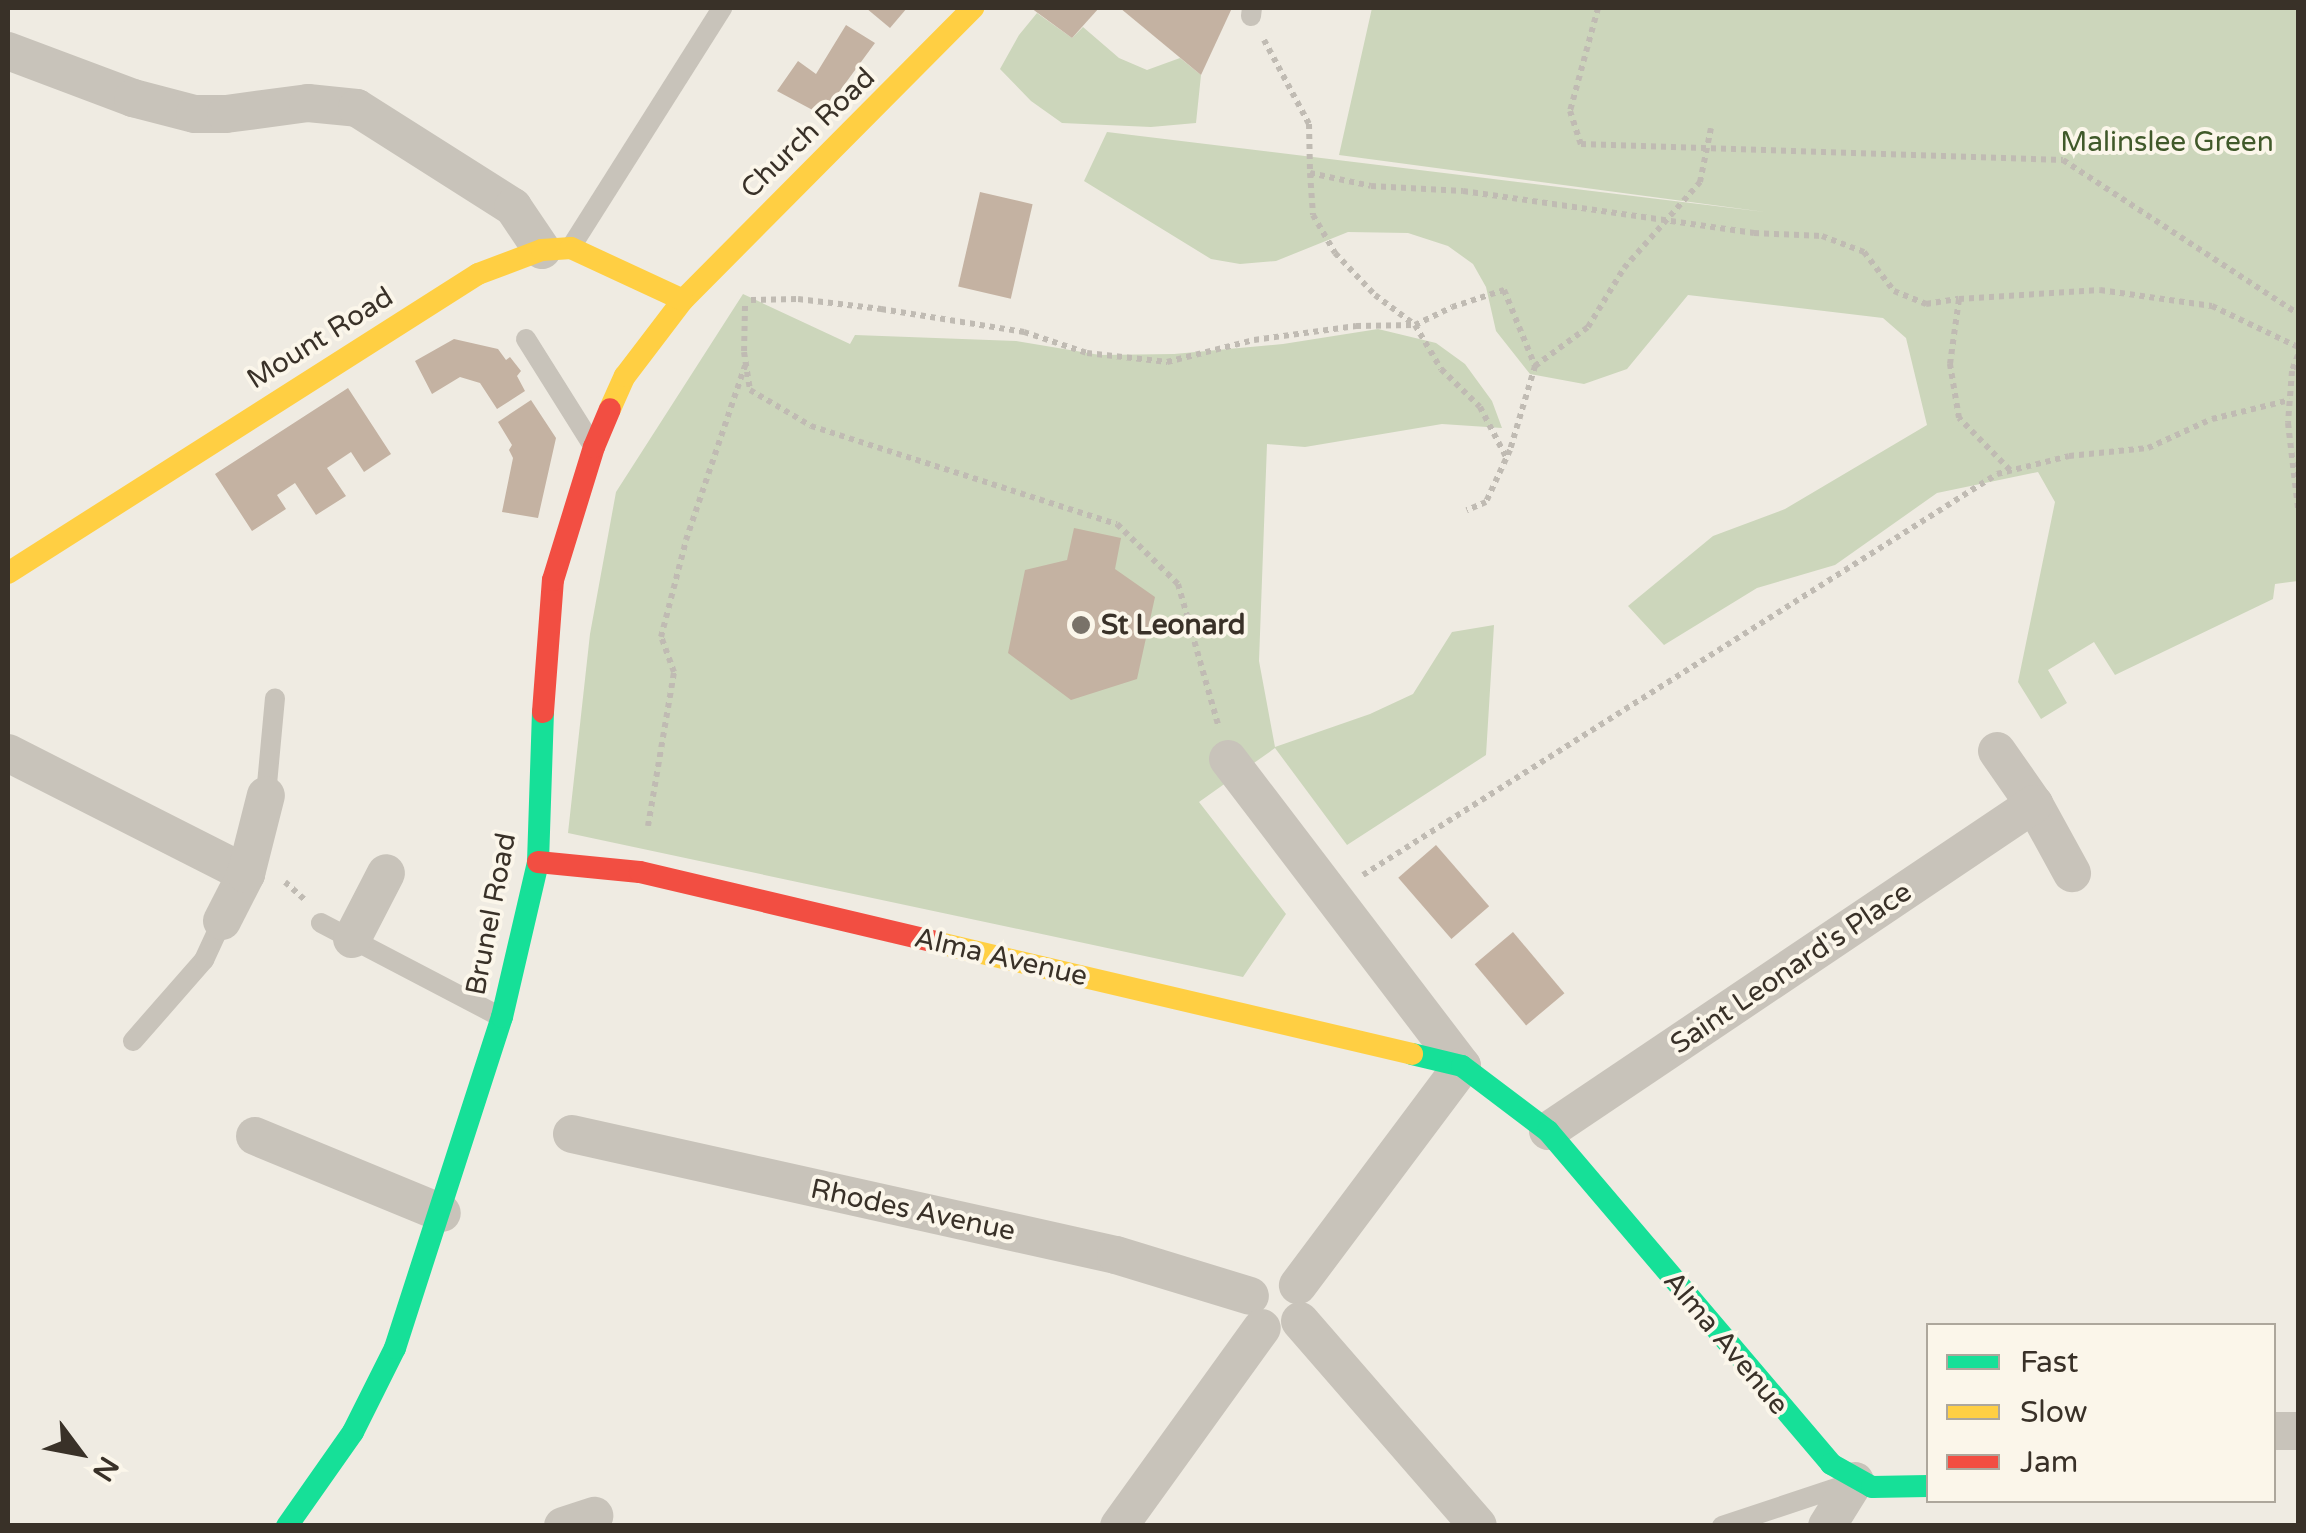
<!DOCTYPE html>
<html>
<head>
<meta charset="utf-8">
<style>
	body { margin:0 }
	#map { position:relative; width:2306px; height:1533px; overflow:hidden; background:#efebe2; font-family:"Varela Round",sans-serif }
	div>[style] { position:absolute }
	.green>* { inset:0; background:#ccd6bb }
	.building>* { inset:0; background:#c4b2a2; transform-origin:0 0 }
	.path>* { height:6px; margin-top:-3px; transform-origin:0; background:repeating-linear-gradient(90deg,#c0bbb3 0 5px,transparent 0 10px) }
	.lane>* { height:20px; margin:-10px; padding:0 10px; transform-origin:10px; border-radius:10px; background:#c8c3ba }
	.street>* { height:38px; margin:-19px; padding:0 19px; transform-origin:19px; border-radius:19px; background:#c8c3ba }
	.fast>* { height:22px; margin:-11px; padding:0 11px; transform-origin:11px; border-radius:11px; background:#16e098 }
	.slow>* { height:22px; margin:-11px; padding:0 11px; transform-origin:11px; border-radius:11px; background:#ffcf43 }
	.jam>* { height:22px; margin:-11px; padding:0 11px; transform-origin:11px; border-radius:11px; background:#f24e42 }
	.dots>* { width:28px; height:28px; translate:-50% -50%; box-sizing:border-box; border:5px solid #fbf6ea; border-radius:50% }
	span { translate:-50% -50%; white-space:nowrap; text-align:center; line-height:1.15; -webkit-text-stroke:8px #fbf6ea; paint-order:stroke }
	.street-label { font-size:28px; color:#393128 }
	.park-label { font-size:28px; color:#40592a }
	.poi-label { font-size:28px; color:#393128; font-weight:700 }
	.left { translate:0 -50%; text-align:left }
	.frame { position:absolute; inset:0; border:10px solid #393128; pointer-events:none }
	.legend { position:absolute; left:1926px; top:1323px; width:350px; height:180px; box-sizing:border-box; background:#fbf6ea; border:2px solid #ada79c; margin:0; padding:12px 18px; list-style:none; font-size:30px; color:#393128 }
	.legend li { display:flex; align-items:center; gap:20px; height:50px }
	.legend b { width:50px; border:2px solid #ada79c }
	.north { position:absolute; left:30px; top:1403px; width:100px; height:100px; -webkit-text-stroke:8px #fbf6ea; paint-order:stroke; rotate:122deg; font-size:28px; font-weight:700; line-height:40px; text-align:center; color:#393128 }
	.north::after { content:''; display:block; margin:auto; width:35px; height:45px; background:#393128; clip-path:polygon(50% 0,100% 100%,50% 72%,0 100%) }
</style>
</head>
<body>
<div id="map">
	<div class="green">
		<div style="clip-path:polygon(1372px 8px,2298px 8px,2298px 581px,2275px 584px,2273px 599px,2115px 675px,2094px 642px,2048px 670px,2067px 703px,2041px 719px,2018px 682px,2055px 502px,2038px 472px,1937px 493px,1835px 565px,1757px 588px,1664px 645px,1628px 606px,1713px 536px,1785px 509px,1927px 425px,1906px 338px,1883px 318px,1688px 295px,1627px 369px,1584px 384px,1530px 374px,1496px 331px,1486px 287px,1473px 264px,1448px 246px,1408px 233px,1348px 232px,1276px 261px,1240px 264px,1211px 259px,1084px 181px,1107px 132px,1765px 212px,1339px 155px)"></div>
		<div style="clip-path:polygon(1037px 13px,1072px 38px,1083px 27px,1119px 58px,1147px 70px,1180px 58px,1201px 75px,1196px 123px,1151px 127px,1062px 123px,1031px 101px,1000px 69px,1019px 35px)"></div>
		<div style="clip-path:polygon(743px 294px,850px 344px,855px 335px,1016px 341px,1100px 355px,1174px 354px,1283px 344px,1378px 329px,1436px 343px,1465px 364px,1492px 401px,1502px 428px,1442px 424px,1305px 447px,1267px 444px,1259px 661px,1275px 747px,1370px 714px,1413px 694px,1452px 632px,1494px 625px,1486px 755px,1347px 845px,1275px 748px,1199px 802px,1286px 914px,1243px 977px,568px 833px,590px 634px,616px 492px)"></div>
	</div>
	<div class="building">
		<div style="clip-path:polygon(866px 8px,907px 8px,890px 28px)"></div>
		<div style="clip-path:polygon(1031px 8px,1099px 8px,1072px 38px)"></div>
		<div style="clip-path:polygon(1120px 8px,1232px 8px,1201px 75px)"></div>
		<div style="clip-path:polygon(846px 25px,875px 43px,822px 115px,777px 91px,798px 61px,816px 74px)"></div>
		<div style="left:980px;top:192px;width:54px;height:97px;rotate:13deg"></div>
		<div style="clip-path:polygon(454px 339px,498px 349px,506px 360px,510px 357px,521px 371px,517px 376px,525px 391px,497px 409px,480px 383px,460px 377px,432px 394px,415px 361px)"></div>
		<div style="clip-path:polygon(348px 388px,391px 454px,364px 472px,351px 452px,327px 468px,346px 496px,316px 515px,295px 483px,277px 495px,286px 509px,252px 531px,215px 474px)"></div>
		<div style="clip-path:polygon(531px 400px,556px 438px,538px 518px,502px 512px,513px 458px,509px 450px,512px 445px,498px 422px)"></div>
		<div style="clip-path:polygon(1074px 528px,1121px 538px,1115px 569px,1155px 597px,1137px 679px,1071px 700px,1008px 653px,1025px 570px,1067px 560px)"></div>
		<div style="left:1436px;top:845px;width:81px;height:50px;rotate:49deg"></div>
		<div style="left:1513px;top:932px;width:80px;height:50px;rotate:50deg"></div>
	</div>
	<div class="path">
		<div style="left:1598px;top:8px;width:107px;rotate:105.2deg"></div>
		<div style="left:1570px;top:111px;width:35px;rotate:72deg"></div>
		<div style="left:1581px;top:144px;width:482px;rotate:1.9deg"></div>
		<div style="left:2063px;top:160px;width:281px;rotate:33.2deg"></div>
		<div style="left:1264px;top:40px;width:95px;rotate:61.8deg"></div>
		<div style="left:1309px;top:124px;width:49px;rotate:88.8deg"></div>
		<div style="left:1310px;top:173px;width:62px;rotate:12deg"></div>
		<div style="left:1371px;top:186px;width:92px;rotate:3.1deg"></div>
		<div style="left:1463px;top:191px;width:294px;rotate:8.2deg"></div>
		<div style="left:1754px;top:233px;width:68px;rotate:2.5deg"></div>
		<div style="left:1822px;top:236px;width:45px;rotate:20.9deg"></div>
		<div style="left:1864px;top:252px;width:49px;rotate:52.4deg"></div>
		<div style="left:1894px;top:291px;width:35px;rotate:22deg"></div>
		<div style="left:1926px;top:304px;width:33px;rotate:-9deg"></div>
		<div style="left:1310px;top:173px;width:42px;rotate:85.9deg"></div>
		<div style="left:1313px;top:215px;width:44px;rotate:59.9deg"></div>
		<div style="left:1335px;top:253px;width:58px;rotate:46.4deg"></div>
		<div style="left:1375px;top:295px;width:50px;rotate:36.9deg"></div>
		<div style="left:1415px;top:325px;width:51px;rotate:59.4deg"></div>
		<div style="left:1441px;top:369px;width:54px;rotate:44.3deg"></div>
		<div style="left:1480px;top:407px;width:56px;rotate:62.5deg"></div>
		<div style="left:751px;top:300px;width:47px;rotate:-1.2deg"></div>
		<div style="left:798px;top:299px;width:84px;rotate:6.9deg"></div>
		<div style="left:881px;top:309px;width:145px;rotate:9.1deg"></div>
		<div style="left:1024px;top:332px;width:66px;rotate:18.4deg"></div>
		<div style="left:1087px;top:353px;width:81px;rotate:6.4deg"></div>
		<div style="left:1167px;top:362px;width:90px;rotate:-14.2deg"></div>
		<div style="left:1254px;top:340px;width:103px;rotate:-7.8deg"></div>
		<div style="left:1356px;top:326px;width:59px;rotate:-1deg"></div>
		<div style="left:1415px;top:325px;width:41px;rotate:-25.9deg"></div>
		<div style="left:1452px;top:307px;width:55px;rotate:-18.1deg"></div>
		<div style="left:1504px;top:290px;width:82px;rotate:67.8deg"></div>
		<div style="left:1535px;top:366px;width:88px;rotate:106.6deg"></div>
		<div style="left:1510px;top:450px;width:57px;rotate:114.8deg"></div>
		<div style="left:1486px;top:502px;width:21px;rotate:157deg"></div>
		<div style="left:745px;top:306px;width:46px;rotate:91.2deg"></div>
		<div style="left:744px;top:352px;width:38px;rotate:81deg"></div>
		<div style="left:750px;top:390px;width:71px;rotate:30.5deg"></div>
		<div style="left:811px;top:426px;width:321px;rotate:17.8deg"></div>
		<div style="left:1117px;top:524px;width:86px;rotate:44.5deg"></div>
		<div style="left:1178px;top:584px;width:146px;rotate:74.1deg"></div>
		<div style="left:2298px;top:355px;width:17px;rotate:111deg"></div>
		<div style="left:2292px;top:371px;width:52px;rotate:94.4deg"></div>
		<div style="left:2288px;top:423px;width:86px;rotate:83.3deg"></div>
		<div style="left:1535px;top:366px;width:66px;rotate:-36.3deg"></div>
		<div style="left:1588px;top:327px;width:69px;rotate:-58.6deg"></div>
		<div style="left:1624px;top:268px;width:115px;rotate:-48.5deg"></div>
		<div style="left:1700px;top:182px;width:55px;rotate:-78.5deg"></div>
		<div style="left:2010px;top:470px;width:73px;rotate:-134.4deg"></div>
		<div style="left:1959px;top:418px;width:55px;rotate:-99.5deg"></div>
		<div style="left:1950px;top:364px;width:66px;rotate:-82.1deg"></div>
		<div style="left:1959px;top:299px;width:141px;rotate:-3.7deg"></div>
		<div style="left:2100px;top:290px;width:113px;rotate:8.1deg"></div>
		<div style="left:2212px;top:306px;width:95px;rotate:25.5deg"></div>
		<div style="left:648px;top:826px;width:156px;rotate:-80.4deg"></div>
		<div style="left:674px;top:672px;width:37px;rotate:-110deg"></div>
		<div style="left:661px;top:637px;width:100px;rotate:-75.5deg"></div>
		<div style="left:686px;top:540px;width:184px;rotate:-71.3deg"></div>
		<div style="left:1363px;top:875px;width:750px;rotate:-32.31deg"></div>
		<div style="left:1997px;top:474px;width:74px;rotate:-14deg"></div>
		<div style="left:2069px;top:456px;width:79px;rotate:-5.8deg"></div>
		<div style="left:2148px;top:448px;width:70px;rotate:-24.4deg"></div>
		<div style="left:2212px;top:419px;width:80px;rotate:-13.7deg"></div>
		<div style="left:285px;top:882px;width:27px;rotate:42deg"></div>
	</div>
	<div class="lane">
		<div style="left:1251px;top:16px;width:8px;rotate:-83deg"></div>
		<div style="left:571px;top:247px;width:283px;rotate:-57.7deg"></div>
		<div style="left:526px;top:339px;width:120px;rotate:57.9deg"></div>
		<div style="left:266px;top:795px;width:97px;rotate:-84.7deg"></div>
		<div style="left:321px;top:923px;width:203px;rotate:27.6deg"></div>
		<div style="left:133px;top:1041px;width:108px;rotate:-48.8deg"></div>
		<div style="left:204px;top:960px;width:43px;rotate:-65.2deg"></div>
		<div style="left:1722px;top:1526px;width:133px;rotate:-18.4deg"></div>
	</div>
	<div class="street">
		<div style="left:8px;top:51px;width:134px;rotate:20.6deg"></div>
		<div style="left:133px;top:98px;width:64px;rotate:14.5deg"></div>
		<div style="left:195px;top:114px;width:31px"></div>
		<div style="left:226px;top:114px;width:83px;rotate:-7.6deg"></div>
		<div style="left:308px;top:103px;width:49px;rotate:5.8deg"></div>
		<div style="left:357px;top:108px;width:185px;rotate:32.4deg"></div>
		<div style="left:513px;top:207px;width:52px;rotate:56deg"></div>
		<div style="left:1997px;top:751px;width:65px;rotate:55.1deg"></div>
		<div style="left:2034px;top:804px;width:79px;rotate:61.2deg"></div>
		<div style="left:8px;top:753px;width:267px;rotate:26.9deg"></div>
		<div style="left:1228px;top:759px;width:386px;rotate:52.7deg"></div>
		<div style="left:1462px;top:1066px;width:274px;rotate:126.8deg"></div>
		<div style="left:222px;top:921px;width:53px;rotate:-62.9deg"></div>
		<div style="left:246px;top:874px;width:81px;rotate:-75.8deg"></div>
		<div style="left:352px;top:939px;width:74px;rotate:-62.7deg"></div>
		<div style="left:1548px;top:1131px;width:586px;rotate:-33.93deg"></div>
		<div style="left:572px;top:1134px;width:557px;rotate:12.54deg"></div>
		<div style="left:1116px;top:1255px;width:140px;rotate:17deg"></div>
		<div style="left:255px;top:1136px;width:202px;rotate:22.4deg"></div>
		<div style="left:1300px;top:1321px;width:271px;rotate:49deg"></div>
		<div style="left:2274px;top:1431px;width:24px"></div>
		<div style="left:563px;top:1526px;width:33px;rotate:-18deg"></div>
		<div style="left:1119px;top:1526px;width:244px;rotate:-54.2deg"></div>
		<div style="left:1827px;top:1526px;width:53px;rotate:-58.1deg"></div>
	</div>
	<div class="fast">
		<div style="left:1412px;top:1054px;width:51px;rotate:13.5deg"></div>
		<div style="left:1462px;top:1066px;width:108px;rotate:37.1deg"></div>
		<div style="left:1548px;top:1131px;width:437px;rotate:49.6deg"></div>
		<div style="left:1831px;top:1464px;width:47px;rotate:29.3deg"></div>
		<div style="left:1872px;top:1487px;width:56px;rotate:-1deg"></div>
		<div style="left:287px;top:1526px;width:115px;rotate:-54.9deg"></div>
		<div style="left:353px;top:1432px;width:94px;rotate:-63.4deg"></div>
		<div style="left:395px;top:1348px;width:348px;rotate:-72.1deg"></div>
		<div style="left:502px;top:1017px;width:159px;rotate:-76.9deg"></div>
		<div style="left:538px;top:862px;width:150px;rotate:-88.1deg"></div>
	</div>
	<div class="slow">
		<div style="left:610px;top:409px;width:36px;rotate:-66deg"></div>
		<div style="left:625px;top:376px;width:96px;rotate:-52.7deg"></div>
		<div style="left:683px;top:300px;width:412px;rotate:-45.2deg"></div>
		<div style="left:8px;top:573px;width:557px;rotate:-32.46deg"></div>
		<div style="left:478px;top:274px;width:68px;rotate:-20.6deg"></div>
		<div style="left:542px;top:250px;width:29px;rotate:-4deg"></div>
		<div style="left:571px;top:248px;width:123px;rotate:24.9deg"></div>
		<div style="left:935px;top:942px;width:490px;rotate:13.2deg"></div>
	</div>
	<div class="jam">
		<div style="left:543px;top:712px;width:132px;rotate:-85.7deg"></div>
		<div style="left:553px;top:580px;width:139px;rotate:-72.9deg"></div>
		<div style="left:594px;top:447px;width:41px;rotate:-67.2deg"></div>
		<div style="left:538px;top:862px;width:102px;rotate:5.6deg"></div>
		<div style="left:640px;top:872px;width:303px;rotate:13.3deg"></div>
	</div>
	<div class="dots">
		<div style="left:1081px;top:625px;background:#797269"></div>
	</div>
	<div class="street-label">
		<span style="left:808px;top:133px;rotate:-44deg">Church Road</span>
		<span style="left:320px;top:338px;rotate:-32deg">Mount Road</span>
		<span style="left:491px;top:914px;rotate:-79deg">Brunel Road</span>
		<span style="left:1001px;top:957px;rotate:13deg">Alma Avenue</span>
		<span style="left:1791px;top:968px;rotate:-34deg">Saint Leonard's Place</span>
		<span style="left:913px;top:1210px;rotate:12deg">Rhodes Avenue</span>
		<span style="left:1726px;top:1343px;rotate:50deg">Alma Avenue</span>
	</div>
	<div class="park-label">
		<span style="left:2167px;top:142px">Malinslee Green</span>
	</div>
	<div class="poi-label">
		<span class="left" style="left:1101px;top:625px">St Leonard</span>
	</div>
	<div class="frame"></div>
	<ul class="legend">
	<li><b style="height:12px;background:#16e098"></b>Fast</li>
	<li><b style="height:12px;background:#ffcf43"></b>Slow</li>
	<li><b style="height:12px;background:#f24e42"></b>Jam</li>
	</ul>
	<div class="north">N</div>
</div>
</body>
</html>
